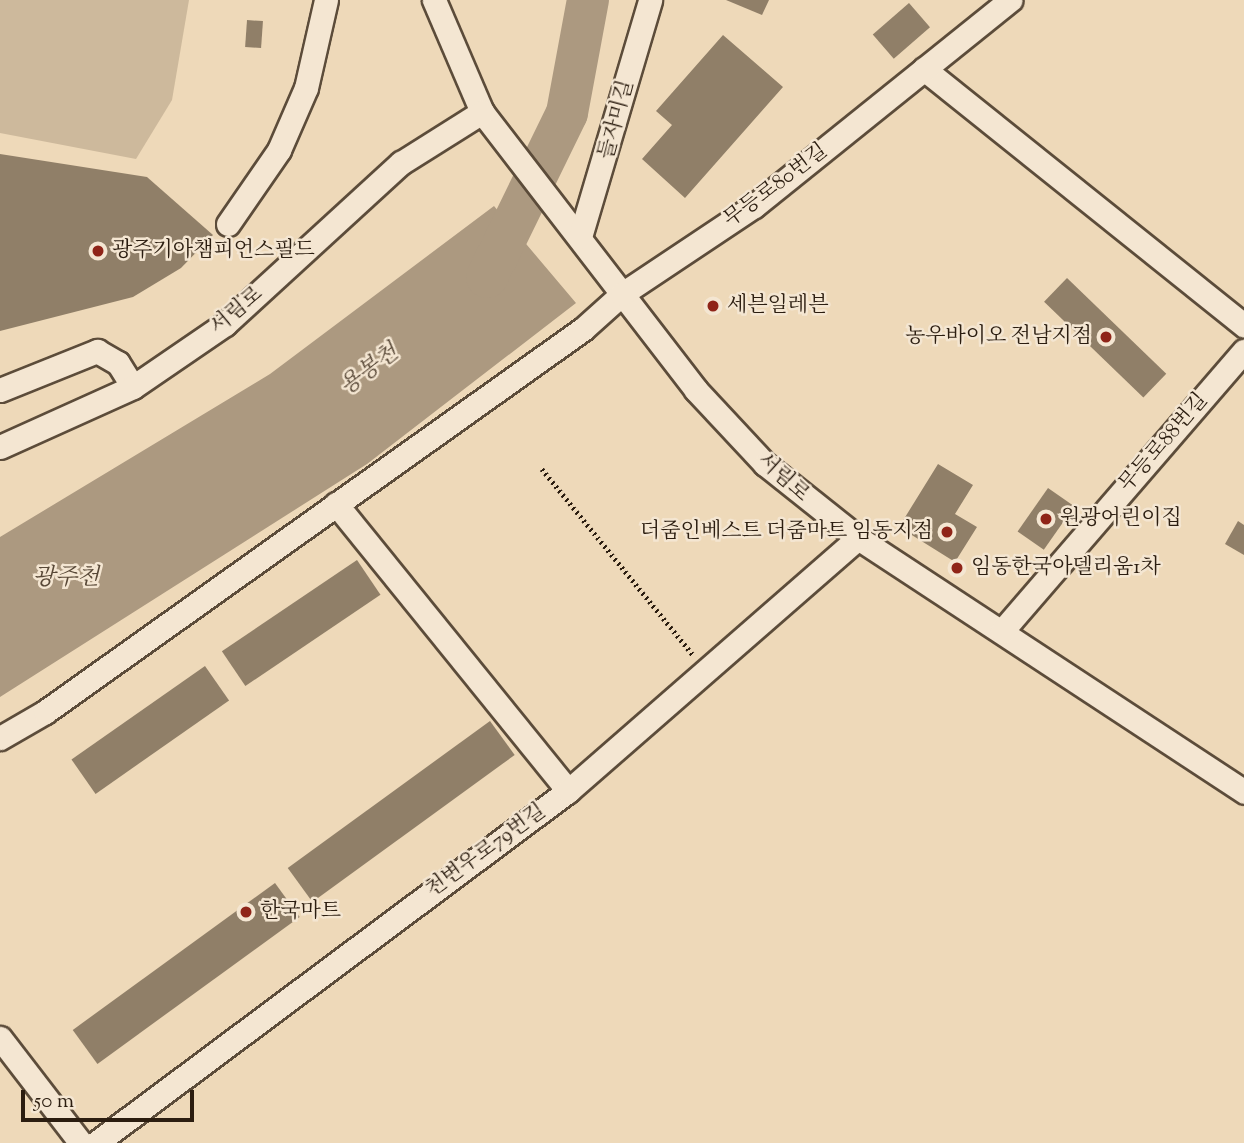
<!DOCTYPE html>
<html>
<head>
<meta charset="utf-8">
<style>
	body { margin:0 }
	#map { position:relative; width:1244px; height:1143px; overflow:hidden; background:#eed9b9; font-family:"Sorts Mill Goudy","Noto Serif KR",serif }
	div>[style] { position:absolute }
	.green>* { inset:0; background:#cdb99c }
	.water>* { inset:0; background:#ac9980 }
	.river>* { height:42px; margin:-21px; padding:0 21px; transform-origin:21px; border-radius:21px; background:#ac9980 }
	.building>* { inset:0; background:#907f68; transform-origin:0 0 }
	.path>* { height:4.5px; margin-top:-2.25px; transform-origin:0; background:repeating-linear-gradient(90deg,#2b1d10 0 2px,transparent 0 5.5px) }
	.roads { filter:drop-shadow(2px 0 #5c4c3a) drop-shadow(-2px 0 #5c4c3a) drop-shadow(0 2px #5c4c3a) drop-shadow(0 -2px #5c4c3a) }
	.minor>* { height:23px; margin:-11.5px; padding:0 11.5px; transform-origin:11.5px; border-radius:11.5px; background:#f4e6d2 }
	.dots>* { width:19px; height:19px; translate:-50% -50%; box-sizing:border-box; border:4px solid #f4e6d2; border-radius:50% }
	span { translate:-50% -50%; white-space:nowrap; text-align:center; line-height:1.15; -webkit-text-stroke:5px #f4e6d2; paint-order:stroke }
	.street-label { font-size:21px; color:#2b1d10 }
	.poi-label { font-size:21px; color:#2b1d10 }
	.left { translate:0 -50%; text-align:left }
	.right { translate:-100% -50%; text-align:right }
	.water-label { font-size:23px; color:#584837; font-style:italic }
	.scale { position:absolute; left:21px; top:1090px; width:173px; height:32px; box-sizing:border-box; border:4px solid #2b1d10; border-top:0; padding-left:9px; font-size:21px; line-height:24px; white-space:nowrap; color:#2b1d10; -webkit-text-stroke:5px #f4e6d2; paint-order:stroke }
</style>
</head>
<body>
<div id="map">
	<div class="green">
		<div style="clip-path:polygon(0 0,189px 0,172px 100px,136px 159px,0 133px)"></div>
	</div>
	<div class="water">
		<div style="clip-path:polygon(494px 206px,576px 303px,367px 464px,0 697px,0 537px,270px 374px)"></div>
	</div>
	<div class="river">
		<div style="left:487px;top:277px;width:182px;rotate:-64deg"></div>
		<div style="left:567px;top:113px;width:115px;rotate:-79.5deg"></div>
	</div>
	<div class="building">
		<div style="clip-path:polygon(726px 0,769px 0,762px 15px)"></div>
		<div style="left:909px;top:3px;width:32px;height:48px;rotate:49deg"></div>
		<div style="left:247px;top:20px;width:16px;height:27px;rotate:4deg"></div>
		<div style="clip-path:polygon(723px 35px,783px 87px,685px 198px,642px 159px,672px 125px,656px 111px)"></div>
		<div style="clip-path:polygon(0 154px,147px 177px,213px 235px,181px 268px,133px 297px,0 331px)"></div>
		<div style="left:1067px;top:278px;width:138px;height:33px;rotate:44deg"></div>
		<div style="clip-path:polygon(938px 464px,973px 485px,955px 514px,977px 527px,955px 562px,899px 527px)"></div>
		<div style="left:1048px;top:488px;width:32px;height:53px;rotate:35deg"></div>
		<div style="clip-path:polygon(1238px 521px,1244px 525px,1244px 555px,1225px 544px)"></div>
		<div style="left:357px;top:560px;width:42px;height:163px;rotate:56deg"></div>
		<div style="left:205px;top:666px;width:42px;height:163px;rotate:55deg"></div>
		<div style="left:490px;top:721px;width:42px;height:250px;rotate:54deg"></div>
		<div style="left:275px;top:883px;width:42px;height:250px;rotate:54deg"></div>
	</div>
	<div class="path">
		<div style="left:542px;top:469px;width:240px;rotate:50.9deg"></div>
	</div>
	<div class="roads">
		<div class="minor">
			<div style="left:434px;top:0;width:122px;rotate:66.8deg"></div>
			<div style="left:482px;top:112px;width:351px;rotate:52.4deg"></div>
			<div style="left:696px;top:390px;width:101px;rotate:47deg"></div>
			<div style="left:765px;top:464px;width:119px;rotate:38.5deg"></div>
			<div style="left:858px;top:538px;width:462px;rotate:33.3deg"></div>
			<div style="left:924px;top:69px;width:410px;rotate:38.7deg"></div>
			<div style="left:228px;top:224px;width:90px;rotate:-55.4deg"></div>
			<div style="left:279px;top:150px;width:68px;rotate:-66.5deg"></div>
			<div style="left:306px;top:88px;width:90px;rotate:-77.2deg"></div>
			<div style="left:580px;top:237px;width:247px;rotate:-73.5deg"></div>
			<div style="left:0;top:390px;width:105px;rotate:-21.9deg"></div>
			<div style="left:97px;top:351px;width:24px;rotate:30deg"></div>
			<div style="left:118px;top:363px;width:28px;rotate:58deg"></div>
			<div style="left:0;top:447px;width:146px;rotate:-24.3deg"></div>
			<div style="left:133px;top:387px;width:112px;rotate:-34.4deg"></div>
			<div style="left:225px;top:324px;width:239px;rotate:-42.5deg"></div>
			<div style="left:401px;top:163px;width:96px;rotate:-32.2deg"></div>
			<div style="left:336px;top:504px;width:369px;rotate:51deg"></div>
			<div style="left:1002px;top:631px;width:370px;rotate:-49.2deg"></div>
			<div style="left:0;top:738px;width:52px;rotate:-30deg"></div>
			<div style="left:45px;top:712px;width:660px;rotate:-35.45deg"></div>
			<div style="left:583px;top:329px;width:52px;rotate:-41.9deg"></div>
			<div style="left:622px;top:294px;width:159px;rotate:-33.7deg"></div>
			<div style="left:754px;top:206px;width:329px;rotate:-38.8deg"></div>
			<div style="left:0;top:1038px;width:133px;rotate:52.4deg"></div>
			<div style="left:96px;top:1143px;width:589px;rotate:-36.71deg"></div>
			<div style="left:568px;top:791px;width:385px;rotate:-41.1deg"></div>
		</div>
	</div>
	<div class="dots">
		<div style="left:98px;top:251px;background:#8f2418"></div>
		<div style="left:713px;top:306px;background:#8f2418"></div>
		<div style="left:1106px;top:337px;background:#8f2418"></div>
		<div style="left:1046px;top:519px;background:#8f2418"></div>
		<div style="left:947px;top:532px;background:#8f2418"></div>
		<div style="left:957px;top:568px;background:#8f2418"></div>
		<div style="left:246px;top:912px;background:#8f2418"></div>
	</div>
	<div class="street-label">
		<span style="left:617px;top:120px;rotate:-75deg">들자미길</span>
		<span style="left:776px;top:186px;rotate:-37deg">무등로80번길</span>
		<span style="left:237px;top:311px;rotate:-40deg">서림로</span>
		<span style="left:1164px;top:443px;rotate:-49deg">무등로88번길</span>
		<span style="left:783px;top:478px;rotate:42deg">서림로</span>
		<span style="left:486px;top:851px;rotate:-36deg">천변우로79번길</span>
	</div>
	<div class="poi-label">
		<span class="left" style="left:112px;top:251px">광주기아챔피언스필드</span>
		<span class="left" style="left:727px;top:306px">세븐일레븐</span>
		<span class="right" style="left:1092px;top:337px">농우바이오 전남지점</span>
		<span class="left" style="left:1060px;top:519px">원광어린이집</span>
		<span class="right" style="left:933px;top:532px">더줌인베스트 더줌마트 임동지점</span>
		<span class="left" style="left:971px;top:568px">임동한국아델리움1차</span>
		<span class="left" style="left:260px;top:912px">한국마트</span>
	</div>
	<div class="water-label">
		<span style="left:370px;top:371px;rotate:-37deg">용봉천</span>
		<span style="left:66px;top:579px">광주천</span>
	</div>
	<div class="scale">50 m</div>
</div>
</body>
</html>
